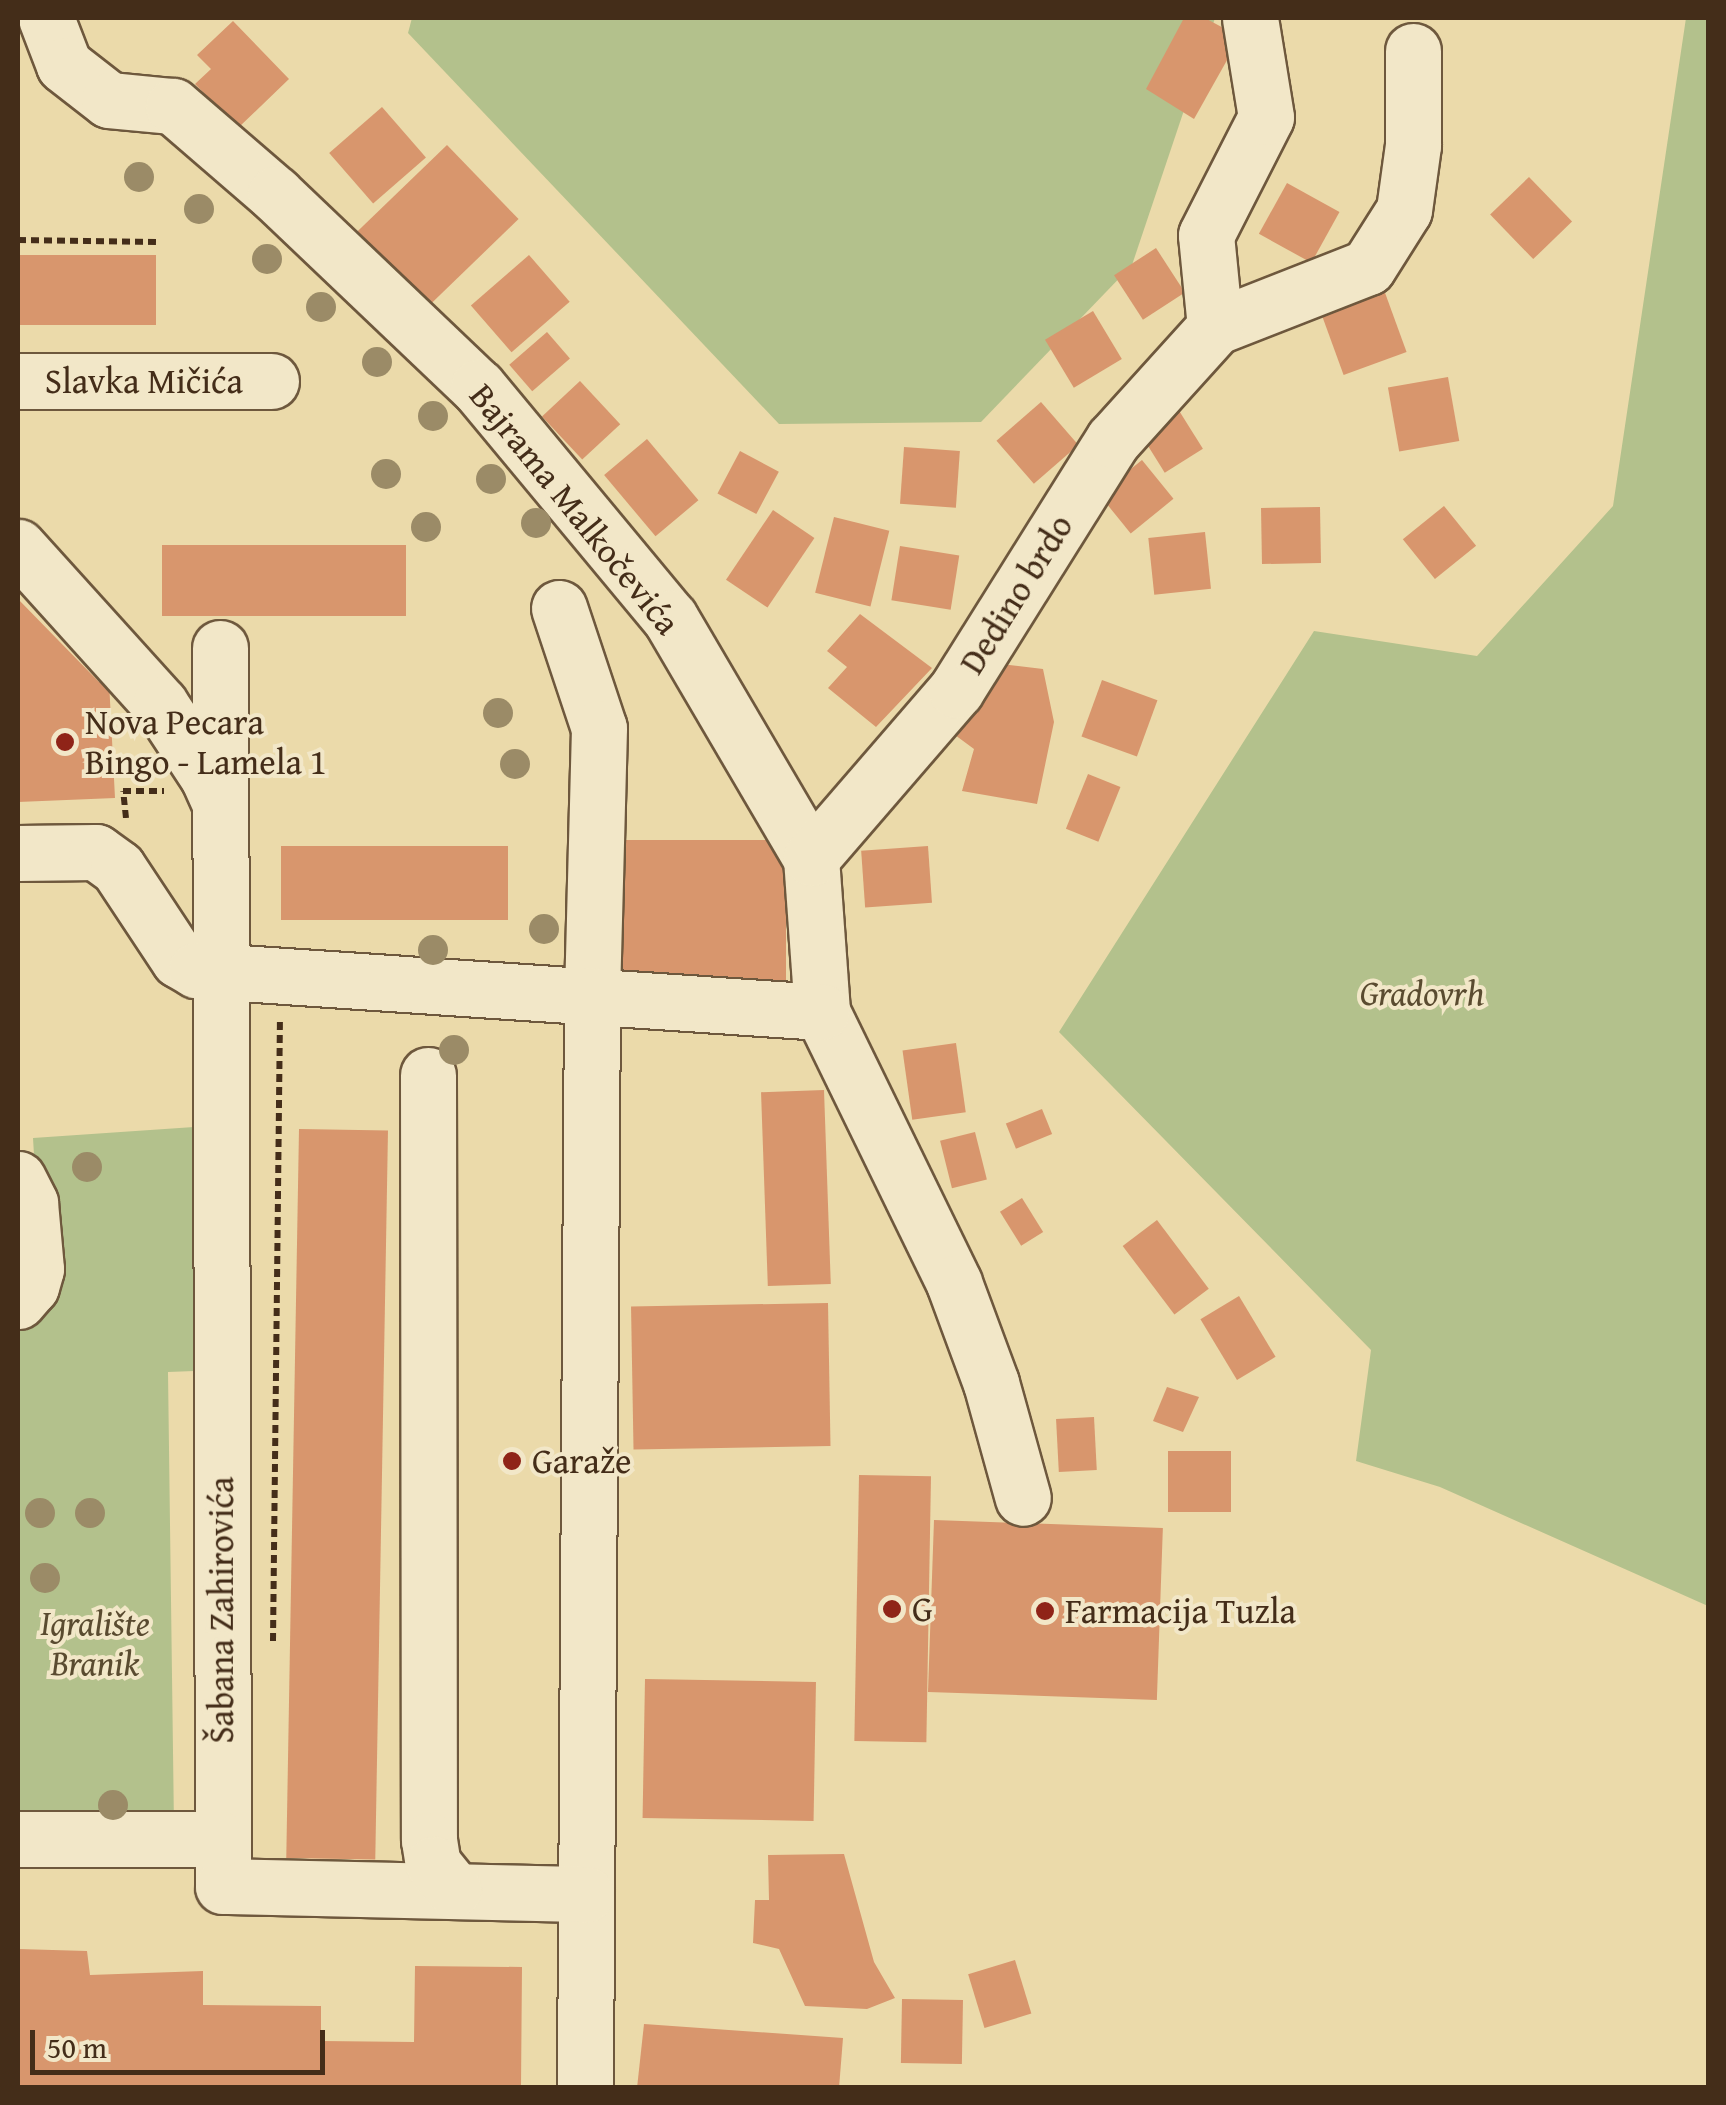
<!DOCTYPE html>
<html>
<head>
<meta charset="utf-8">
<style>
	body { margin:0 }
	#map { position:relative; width:1726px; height:2105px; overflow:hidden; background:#ebdaaa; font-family:"Gentium Book Plus",serif }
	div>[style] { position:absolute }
	.green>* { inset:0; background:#b3c18c }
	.building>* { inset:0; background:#d8966d; transform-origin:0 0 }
	.path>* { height:6px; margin-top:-3px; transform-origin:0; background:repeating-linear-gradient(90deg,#442d19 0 8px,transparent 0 13px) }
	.roads { filter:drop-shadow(2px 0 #6e583d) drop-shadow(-2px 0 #6e583d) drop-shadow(0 2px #6e583d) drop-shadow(0 -2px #6e583d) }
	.minor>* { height:55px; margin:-27.5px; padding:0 27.5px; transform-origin:27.5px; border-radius:27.5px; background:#f2e7c8 }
	.trees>* { width:30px; height:30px; margin:-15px; border-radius:50%; background:#9b8b67 }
	.dots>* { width:28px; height:28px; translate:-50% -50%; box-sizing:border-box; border:5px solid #f2e7c8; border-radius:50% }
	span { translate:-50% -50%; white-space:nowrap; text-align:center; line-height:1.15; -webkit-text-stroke:8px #f2e7c8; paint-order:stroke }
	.street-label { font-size:35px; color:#442d19 }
	.poi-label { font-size:35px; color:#442d19 }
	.left { translate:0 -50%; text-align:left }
	.park-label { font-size:35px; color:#5a4b30; font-style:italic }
	.frame { position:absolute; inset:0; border:20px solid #442d19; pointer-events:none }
	.scale { position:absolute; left:30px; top:2030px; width:295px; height:45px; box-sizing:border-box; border:5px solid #442d19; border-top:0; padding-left:12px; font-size:30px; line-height:35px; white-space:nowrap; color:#442d19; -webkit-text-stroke:8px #f2e7c8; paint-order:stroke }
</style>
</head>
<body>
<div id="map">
	<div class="green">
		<div style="clip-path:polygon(412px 18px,1215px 18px,1132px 265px,981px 422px,779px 424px,408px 33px)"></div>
		<div style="clip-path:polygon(1686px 18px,1708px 18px,1708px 1606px,1440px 1487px,1356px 1461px,1371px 1350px,1059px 1032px,1314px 631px,1477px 656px,1613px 506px)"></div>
		<div style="clip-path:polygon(194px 1127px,194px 1371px,168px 1372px,174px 1827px,18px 1829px,18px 1224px,38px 1223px,33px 1138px)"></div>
	</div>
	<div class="building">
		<div style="clip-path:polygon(1184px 18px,1205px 18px,1240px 37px,1194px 119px,1146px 89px)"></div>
		<div style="clip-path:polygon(233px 21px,289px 79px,238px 128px,195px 84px,211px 69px,197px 55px)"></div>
		<div style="left:382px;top:107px;width:67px;height:70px;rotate:49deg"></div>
		<div style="left:447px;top:145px;width:103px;height:129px;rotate:46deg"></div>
		<div style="left:1529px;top:177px;width:62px;height:54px;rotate:46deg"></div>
		<div style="left:1287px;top:183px;width:60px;height:58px;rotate:29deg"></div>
		<div style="left:1156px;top:248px;width:53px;height:50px;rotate:57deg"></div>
		<div style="left:18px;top:255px;width:138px;height:70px"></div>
		<div style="left:529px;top:255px;width:62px;height:77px;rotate:49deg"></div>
		<div style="left:1384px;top:290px;width:66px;height:67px;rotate:70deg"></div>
		<div style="left:1093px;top:311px;width:56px;height:56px;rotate:59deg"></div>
		<div style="left:547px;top:332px;width:35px;height:50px;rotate:49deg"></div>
		<div style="left:1448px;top:377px;width:65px;height:61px;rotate:80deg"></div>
		<div style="left:580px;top:381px;width:59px;height:52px;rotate:47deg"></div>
		<div style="left:1041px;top:402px;width:57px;height:59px;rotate:49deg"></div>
		<div style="left:1178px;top:409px;width:47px;height:45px;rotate:58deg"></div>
		<div style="left:647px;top:439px;width:80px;height:56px;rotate:50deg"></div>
		<div style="left:904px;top:447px;width:56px;height:57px;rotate:4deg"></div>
		<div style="left:740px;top:451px;width:44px;height:48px;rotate:28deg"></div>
		<div style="left:1142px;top:460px;width:50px;height:55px;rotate:51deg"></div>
		<div style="left:1444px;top:506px;width:51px;height:53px;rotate:51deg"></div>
		<div style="left:1320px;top:507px;width:56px;height:59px;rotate:89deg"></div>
		<div style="left:773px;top:510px;width:50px;height:84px;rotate:34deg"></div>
		<div style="left:834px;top:517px;width:57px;height:78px;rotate:14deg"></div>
		<div style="left:1205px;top:532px;width:57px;height:57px;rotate:84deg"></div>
		<div style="left:162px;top:545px;width:244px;height:71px"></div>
		<div style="left:900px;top:546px;width:60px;height:55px;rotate:9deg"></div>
		<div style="clip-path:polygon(18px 599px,99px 682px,109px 681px,115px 798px,18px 802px)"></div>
		<div style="clip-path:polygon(860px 614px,932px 668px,876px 727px,828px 688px,847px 667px,827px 651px)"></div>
		<div style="clip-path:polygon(1001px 664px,1043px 669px,1054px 722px,1037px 804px,962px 791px,974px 749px,955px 735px)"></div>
		<div style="left:1102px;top:680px;width:59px;height:60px;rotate:20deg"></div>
		<div style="left:1088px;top:774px;width:35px;height:59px;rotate:22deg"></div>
		<div style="left:617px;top:840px;width:169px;height:140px"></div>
		<div style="left:508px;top:846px;width:74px;height:227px;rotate:90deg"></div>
		<div style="left:928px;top:846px;width:57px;height:67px;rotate:86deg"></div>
		<div style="left:956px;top:1043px;width:70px;height:54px;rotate:82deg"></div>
		<div style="left:824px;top:1090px;width:194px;height:63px;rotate:88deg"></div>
		<div style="left:1042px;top:1109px;width:27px;height:39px;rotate:68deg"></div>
		<div style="left:299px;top:1129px;width:89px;height:729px;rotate:1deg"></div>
		<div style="left:975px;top:1132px;width:49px;height:36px;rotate:76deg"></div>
		<div style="left:1022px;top:1198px;width:40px;height:26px;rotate:58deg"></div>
		<div style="left:1157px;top:1220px;width:86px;height:43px;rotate:53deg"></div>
		<div style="left:1239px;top:1296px;width:71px;height:45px;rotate:59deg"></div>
		<div style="left:828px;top:1303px;width:143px;height:197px;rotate:89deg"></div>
		<div style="clip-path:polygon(1167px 1387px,1199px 1397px,1183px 1432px,1153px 1421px)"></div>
		<div style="left:1094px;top:1417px;width:53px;height:38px;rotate:87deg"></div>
		<div style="left:1168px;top:1451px;width:63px;height:61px"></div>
		<div style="left:859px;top:1475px;width:72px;height:266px;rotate:1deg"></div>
		<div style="left:934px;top:1520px;width:229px;height:172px;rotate:2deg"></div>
		<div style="left:645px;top:1679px;width:171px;height:139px;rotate:1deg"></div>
		<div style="clip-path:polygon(844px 1854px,874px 1962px,895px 1998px,867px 2009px,805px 2006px,779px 1949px,753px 1943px,755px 1900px,769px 1900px,768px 1855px)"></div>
		<div style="clip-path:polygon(18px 1949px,87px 1951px,90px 1975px,203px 1971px,203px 2005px,321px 2006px,321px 2041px,414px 2042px,415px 1966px,522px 1967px,521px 2088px,18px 2088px)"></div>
		<div style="left:1015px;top:1960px;width:56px;height:49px;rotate:73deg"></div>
		<div style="left:902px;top:1999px;width:61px;height:64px;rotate:1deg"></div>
		<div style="clip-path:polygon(644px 2024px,843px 2038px,839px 2088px,637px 2088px)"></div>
	</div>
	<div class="path">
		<div style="left:18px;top:240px;width:138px;rotate:0.8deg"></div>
		<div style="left:126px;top:818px;width:27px;rotate:-96deg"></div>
		<div style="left:123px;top:791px;width:41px"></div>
		<div style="left:273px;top:1641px;width:622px;rotate:-89.36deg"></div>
	</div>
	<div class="roads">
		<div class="minor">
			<div style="left:46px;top:18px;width:50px;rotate:69deg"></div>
			<div style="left:64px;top:65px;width:57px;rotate:37.9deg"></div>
			<div style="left:109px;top:100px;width:64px;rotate:5.4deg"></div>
			<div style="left:173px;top:106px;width:135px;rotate:40.8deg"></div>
			<div style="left:275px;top:194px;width:280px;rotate:43.6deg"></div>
			<div style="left:478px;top:387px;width:300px;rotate:50.3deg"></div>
			<div style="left:670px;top:618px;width:278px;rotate:59.6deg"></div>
			<div style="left:811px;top:858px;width:154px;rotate:85.9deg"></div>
			<div style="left:822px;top:1012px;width:301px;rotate:64deg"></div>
			<div style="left:954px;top:1283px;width:107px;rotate:69.7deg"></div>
			<div style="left:991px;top:1383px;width:119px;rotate:74.5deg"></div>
			<div style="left:1215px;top:327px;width:164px;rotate:-21.4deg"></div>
			<div style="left:1368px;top:267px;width:67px;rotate:-57.7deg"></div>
			<div style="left:1404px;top:210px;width:66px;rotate:-82.1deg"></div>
			<div style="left:1413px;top:145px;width:94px;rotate:-90deg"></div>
			<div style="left:18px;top:381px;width:253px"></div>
			<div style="left:18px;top:547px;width:212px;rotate:47.9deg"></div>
			<div style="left:160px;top:704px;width:87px;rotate:56.7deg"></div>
			<div style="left:208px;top:777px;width:27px;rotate:66deg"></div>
			<div style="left:559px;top:608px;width:126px;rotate:71.6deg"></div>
			<div style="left:599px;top:728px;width:267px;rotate:91.5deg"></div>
			<div style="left:592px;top:995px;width:1093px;rotate:90.37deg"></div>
			<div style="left:220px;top:648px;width:1238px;rotate:89.86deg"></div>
			<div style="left:223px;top:1886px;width:363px;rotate:1.3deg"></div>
			<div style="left:18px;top:853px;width:78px;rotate:-0.7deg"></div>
			<div style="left:96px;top:852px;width:27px;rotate:36deg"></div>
			<div style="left:118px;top:868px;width:110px;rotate:56.5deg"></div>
			<div style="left:179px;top:960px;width:20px;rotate:30deg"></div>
			<div style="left:196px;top:970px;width:627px;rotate:3.84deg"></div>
			<div style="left:811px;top:858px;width:222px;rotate:-49.2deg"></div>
			<div style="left:956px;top:690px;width:295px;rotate:-57.9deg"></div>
			<div style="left:1113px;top:440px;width:152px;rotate:-47.9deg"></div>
			<div style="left:1215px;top:327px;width:92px;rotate:-95.6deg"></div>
			<div style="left:1206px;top:235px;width:132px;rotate:-63deg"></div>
			<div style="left:1266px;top:117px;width:100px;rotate:-99.2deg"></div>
			<div style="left:428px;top:1075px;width:765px;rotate:89.93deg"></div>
			<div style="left:429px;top:1840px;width:24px;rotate:81deg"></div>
			<div style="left:433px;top:1864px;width:33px;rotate:51deg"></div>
			<div style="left:18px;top:1179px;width:27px;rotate:63deg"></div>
			<div style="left:30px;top:1203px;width:66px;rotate:84.8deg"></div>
			<div style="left:36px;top:1269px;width:18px;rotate:106deg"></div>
			<div style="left:31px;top:1286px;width:20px;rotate:131deg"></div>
			<div style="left:18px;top:1839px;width:202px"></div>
		</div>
	</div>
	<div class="trees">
		<div style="left:139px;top:177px"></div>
		<div style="left:199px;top:209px"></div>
		<div style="left:267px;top:259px"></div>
		<div style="left:321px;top:307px"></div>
		<div style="left:377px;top:362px"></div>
		<div style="left:433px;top:416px"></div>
		<div style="left:386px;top:474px"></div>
		<div style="left:491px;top:479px"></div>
		<div style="left:536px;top:523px"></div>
		<div style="left:426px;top:527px"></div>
		<div style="left:498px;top:713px"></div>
		<div style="left:515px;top:764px"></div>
		<div style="left:544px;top:929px"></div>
		<div style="left:433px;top:950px"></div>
		<div style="left:454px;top:1050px"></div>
		<div style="left:87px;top:1167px"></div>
		<div style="left:40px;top:1513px"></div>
		<div style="left:90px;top:1513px"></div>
		<div style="left:45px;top:1578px"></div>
		<div style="left:113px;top:1805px"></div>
	</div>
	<div class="dots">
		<div style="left:65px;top:742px;background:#8f2418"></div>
		<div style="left:512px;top:1461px;background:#8f2418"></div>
		<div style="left:892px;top:1609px;background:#8f2418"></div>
		<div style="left:1045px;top:1611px;background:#8f2418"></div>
	</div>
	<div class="street-label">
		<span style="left:144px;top:381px">Slavka Mičića</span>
		<span style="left:575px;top:509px;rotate:51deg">Bajrama Malkočevića</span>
		<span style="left:1016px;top:594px;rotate:-58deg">Dedino brdo</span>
		<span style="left:221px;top:1610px;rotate:-90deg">Šabana Zahirovića</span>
	</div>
	<div class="poi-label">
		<span class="left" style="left:85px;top:742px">Nova Pecara<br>Bingo - Lamela 1</span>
		<span class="left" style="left:532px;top:1461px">Garaže</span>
		<span class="left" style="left:912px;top:1609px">G</span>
		<span class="left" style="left:1065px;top:1611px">Farmacija Tuzla</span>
	</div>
	<div class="park-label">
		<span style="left:1422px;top:993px">Gradovrh</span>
		<span style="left:95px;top:1643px">Igralište<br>Branik</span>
	</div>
	<div class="frame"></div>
	<div class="scale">50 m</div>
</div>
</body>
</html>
